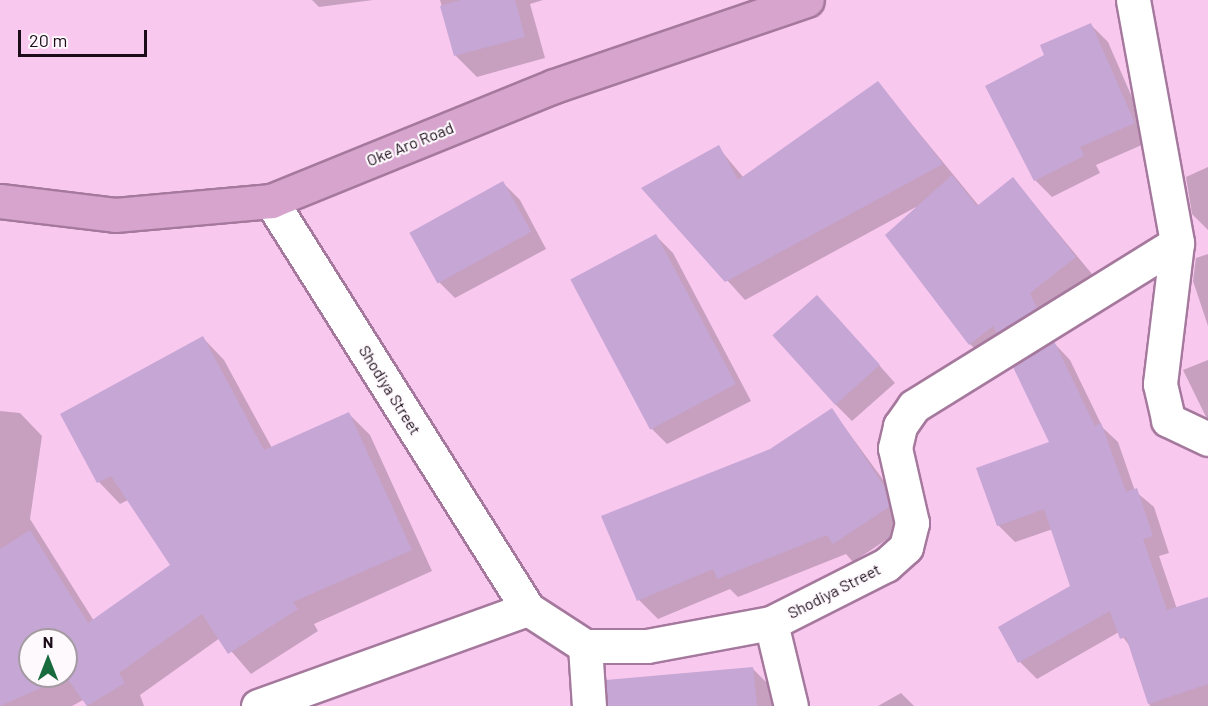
<!DOCTYPE html>
<html>
<head>
<meta charset="utf-8">
<style>
	body { margin:0 }
	#map { position:relative; width:1208px; height:706px; overflow:hidden; background:#f9c8ef; font-family:Barlow,sans-serif }
	div>[style] { position:absolute }
	.shadow>* { inset:0; background:#0003 }
	.building>* { inset:0; background:#c5a6d5; transform-origin:0 0 }
	.roads { filter:drop-shadow(2px 0 #a5799d) drop-shadow(-2px 0 #a5799d) drop-shadow(0 2px #a5799d) drop-shadow(0 -2px #a5799d) }
	.minor>* { height:33px; margin:-16.5px; padding:0 16.5px; transform-origin:16.5px; border-radius:16.5px; background:#fff }
	.major>* { height:33px; margin:-16.5px; padding:0 16.5px; transform-origin:16.5px; border-radius:16.5px; background:#d6a4cd }
	span { translate:-50% -50%; white-space:nowrap; text-align:center; line-height:1.15; -webkit-text-stroke:4.5px #fef9fd; paint-order:stroke }
	.street-label { font-size:16px; color:#1c0c1a }
	.north { position:absolute; left:18px; top:628px; width:60px; height:60px; box-sizing:border-box; background:#fef9fd; border:2px solid #a49aa2; border-radius:50%; rotate:0deg; font-size:16px; font-weight:700; line-height:24px; text-align:center; color:#1c0c1a }
	.north::after { content:''; display:block; margin:auto; width:21px; height:27px; background:#186b3c; clip-path:polygon(50% 0,100% 100%,50% 72%,0 100%) }
	.scale { position:absolute; left:18px; top:30px; width:129px; height:27px; box-sizing:border-box; border:3px solid #1c0c1a; border-top:0; padding-left:8px; font-size:18px; line-height:21px; white-space:nowrap; color:#1c0c1a; -webkit-text-stroke:4px #fef9fd; paint-order:stroke }
</style>
</head>
<body>
<div id="map">
	<div class="shadow">
		<div style="clip-path:polygon(312px 0,373px 0,319px 7px)"></div>
		<div style="clip-path:polygon(440px 0,543px 0,530px 4px,545px 58px,477px 77px,456px 56px)"></div>
		<div style="clip-path:polygon(1091px 25px,1108px 42px,1151px 141px,1096px 165px,1100px 173px,1052px 197px,1035px 180px)"></div>
		<div style="clip-path:polygon(878px 83px,979px 206px,1013px 179px,1092px 274px,987px 361px,970px 344px,916px 207px,745px 300px,644px 188px,718px 147px,744px 178px)"></div>
		<div style="clip-path:polygon(1208px 167px,1208px 230px,1192px 214px,1186px 177px)"></div>
		<div style="clip-path:polygon(503px 183px,520px 200px,546px 249px,455px 298px,438px 281px)"></div>
		<div style="clip-path:polygon(656px 236px,673px 253px,751px 401px,667px 444px,650px 427px,572px 280px)"></div>
		<div style="clip-path:polygon(1208px 254px,1208px 326px,1193px 281px,1196px 258px)"></div>
		<div style="clip-path:polygon(834px 314px,895px 383px,852px 421px,835px 404px)"></div>
		<div style="clip-path:polygon(evenodd,203px 338px,224px 360px,272px 448px,349px 414px,370px 435px,432px 571px,314px 624px,318px 631px,251px 674px,220px 638px,140px 695px,144px 706px,87px 706px,83px 700px,72px 706px,0 706px,0 411px,20px 413px,42px 436px,30px 519px,94px 621px,172px 565px,128px 500px,120px 504px,99px 482px,62px 415px,203px 338px,30px 640px,66px 640px,66px 676px,30px 676px,30px 640px)"></div>
		<div style="clip-path:polygon(1054px 343px,1070px 360px,1103px 428px,1118px 442px,1135px 491px,1154px 507px,1169px 553px,1159px 556px,1177px 609px,1208px 599px,1208px 706px,1150px 706px,1132px 649px,1119px 632px,1037px 679px,1020px 662px,1071px 587px,1053px 529px,1015px 542px,998px 525px,1051px 443px)"></div>
		<div style="clip-path:polygon(1208px 360px,1208px 421px,1183px 370px)"></div>
		<div style="clip-path:polygon(832px 410px,903px 507px,907px 526px,853px 562px,846px 554px,738px 597px,730px 589px,658px 619px,639px 600px,770px 451px)"></div>
		<div style="clip-path:polygon(753px 669px,776px 692px,777px 706px,618px 706px)"></div>
		<div style="clip-path:polygon(901px 693px,914px 706px,878px 706px)"></div>
	</div>
	<div class="building">
		<div style="clip-path:polygon(461px 0,515px 0,525px 37px,454px 56px,440px 6px)"></div>
		<div style="clip-path:polygon(1091px 23px,1135px 123px,1080px 147px,1084px 156px,1034px 181px,985px 86px,1044px 55px,1040px 45px)"></div>
		<div style="clip-path:polygon(878px 81px,943px 164px,725px 282px,641px 188px,719px 145px,738px 180px)"></div>
		<div style="clip-path:polygon(952px 175px,977px 206px,1013px 177px,1076px 257px,1030px 293px,1037px 308px,997px 333px,993px 326px,969px 345px,885px 235px)"></div>
		<div style="left:503px;top:181px;width:58px;height:107px;rotate:61deg"></div>
		<div style="left:656px;top:234px;width:170px;height:97px;rotate:62deg"></div>
		<div style="left:817px;top:295px;width:94px;height:60px;rotate:48deg"></div>
		<div style="clip-path:polygon(evenodd,203px 336px,264px 450px,349px 412px,412px 550px,293px 602px,298px 609px,228px 654px,202px 614px,119px 673px,125px 683px,87px 706px,66px 677px,0 706px,0 549px,30px 530px,88px 623px,170px 565px,111px 476px,97px 483px,60px 414px,203px 336px,30px 640px,66px 640px,66px 676px,30px 676px,30px 640px)"></div>
		<div style="clip-path:polygon(1054px 341px,1095px 426px,1101px 423px,1126px 492px,1137px 488px,1153px 536px,1143px 539px,1167px 610px,1208px 597px,1208px 684px,1148px 704px,1126px 637px,1120px 639px,1110px 611px,1018px 663px,998px 627px,1070px 586px,1044px 509px,997px 526px,976px 468px,1049px 442px,1013px 367px)"></div>
		<div style="clip-path:polygon(832px 408px,884px 486px,889px 507px,833px 544px,827px 535px,717px 579px,713px 569px,637px 601px,601px 516px,770px 449px)"></div>
		<div style="clip-path:polygon(753px 667px,757px 706px,608px 706px,606px 680px)"></div>
	</div>
	<div class="roads">
		<div class="minor">
			<div style="left:1133px;top:0;width:247px;rotate:79.7deg"></div>
			<div style="left:1177px;top:243px;width:142px;rotate:96.9deg"></div>
			<div style="left:1160px;top:384px;width:37px;rotate:77deg"></div>
			<div style="left:1168px;top:420px;width:44px;rotate:25.4deg"></div>
			<div style="left:271px;top:201px;width:482px;rotate:57.8deg"></div>
			<div style="left:528px;top:609px;width:68px;rotate:33deg"></div>
			<div style="left:585px;top:646px;width:62px"></div>
			<div style="left:647px;top:646px;width:126px;rotate:-10.5deg"></div>
			<div style="left:771px;top:623px;width:129px;rotate:-26.8deg"></div>
			<div style="left:886px;top:565px;width:27px;rotate:-42deg"></div>
			<div style="left:906px;top:547px;width:25px;rotate:-76deg"></div>
			<div style="left:912px;top:523px;width:77px;rotate:-102.8deg"></div>
			<div style="left:895px;top:448px;width:23px;rotate:-77deg"></div>
			<div style="left:900px;top:426px;width:24px;rotate:-55deg"></div>
			<div style="left:914px;top:406px;width:309px;rotate:-31.8deg"></div>
			<div style="left:771px;top:623px;width:85px;rotate:76.5deg"></div>
			<div style="left:585px;top:646px;width:60px;rotate:86.2deg"></div>
			<div style="left:258px;top:706px;width:287px;rotate:-19.8deg"></div>
		</div>
		<div class="major">
			<div style="left:0;top:201px;width:116px;rotate:6.9deg"></div>
			<div style="left:115px;top:215px;width:157px;rotate:-5.1deg"></div>
			<div style="left:271px;top:201px;width:305px;rotate:-22.1deg"></div>
			<div style="left:554px;top:86px;width:267px;rotate:-18.8deg"></div>
		</div>
	</div>
	<div class="street-label">
		<span style="left:410px;top:144px;rotate:-22deg">Oke Aro Road</span>
		<span style="left:390px;top:390px;rotate:58deg">Shodiya Street</span>
		<span style="left:834px;top:591px;rotate:-27deg">Shodiya Street</span>
	</div>
	<div class="north">N</div>
	<div class="scale">20 m</div>
</div>
</body>
</html>
